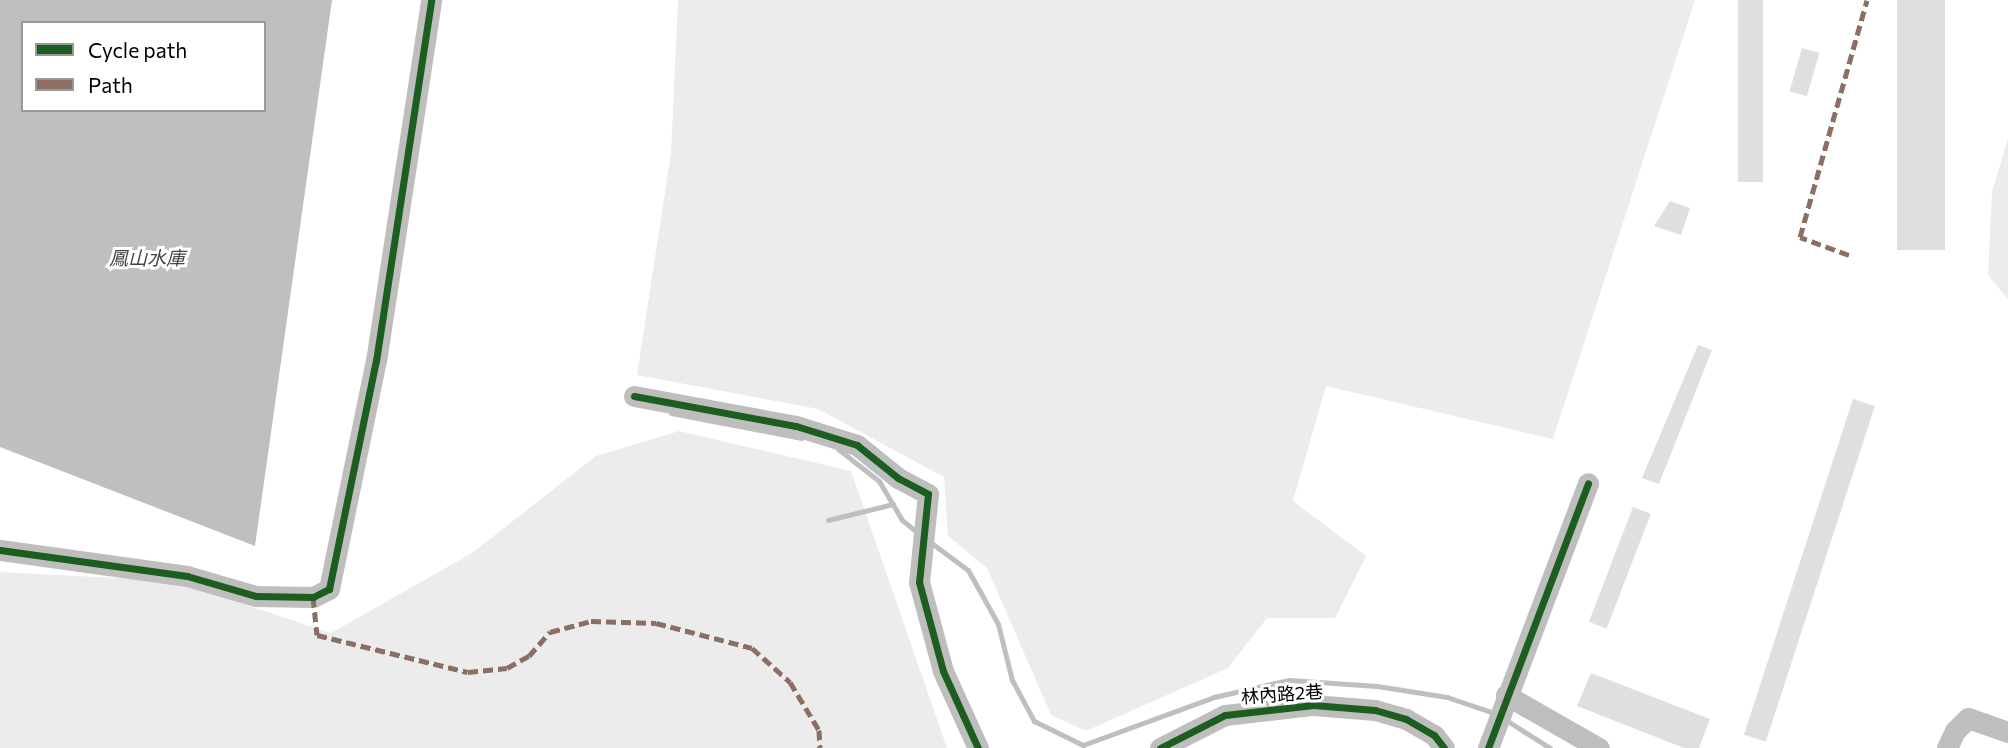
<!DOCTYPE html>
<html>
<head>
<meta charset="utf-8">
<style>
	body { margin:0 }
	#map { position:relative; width:2008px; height:748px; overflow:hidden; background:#fff; font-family:Commissioner,"Noto Sans TC",sans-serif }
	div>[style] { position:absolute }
	.green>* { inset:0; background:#ececec }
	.water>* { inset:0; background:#bfbfbf }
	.stream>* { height:5px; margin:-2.5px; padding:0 2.5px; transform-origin:2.5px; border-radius:2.5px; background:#bfbfbf }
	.building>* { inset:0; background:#dfdfdf; transform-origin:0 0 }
	.minor>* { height:21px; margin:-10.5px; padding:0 10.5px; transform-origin:10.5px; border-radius:10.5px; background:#bebebe }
	.quiet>* { height:5px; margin-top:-2.5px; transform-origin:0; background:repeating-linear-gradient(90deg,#8d6e63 0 10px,transparent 0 15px) }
	.cycleway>* { height:7px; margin:-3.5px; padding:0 3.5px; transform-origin:3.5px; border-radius:3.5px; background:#1b5e20 }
	span { translate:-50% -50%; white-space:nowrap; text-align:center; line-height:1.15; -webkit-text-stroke:6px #fff; paint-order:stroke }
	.street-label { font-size:18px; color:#000 }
	.water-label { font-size:19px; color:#444; font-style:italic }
	.legend { position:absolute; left:21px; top:21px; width:245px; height:91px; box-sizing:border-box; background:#fff; border:2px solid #999; margin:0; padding:9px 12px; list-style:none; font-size:21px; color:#000 }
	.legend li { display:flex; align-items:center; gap:14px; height:35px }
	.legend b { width:35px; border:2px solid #999 }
</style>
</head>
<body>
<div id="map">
	<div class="green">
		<div style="clip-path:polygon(678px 0,1695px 0,1553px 439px,1326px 386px,1293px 501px,1366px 556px,1335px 618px,1267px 618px,1228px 668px,1086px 731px,1051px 715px,987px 568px,948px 536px,944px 477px,818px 409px,637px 375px,671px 153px)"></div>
		<div style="clip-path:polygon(2008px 138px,2008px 299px,1988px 275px,1992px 192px)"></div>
		<div style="clip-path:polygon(679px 431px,851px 471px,947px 748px,0 748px,0 572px,174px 581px,331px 633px,472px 553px,596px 456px)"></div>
	</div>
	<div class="water">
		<div style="clip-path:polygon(evenodd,0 0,332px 0,255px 546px,0 447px,0 0,23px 23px,264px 23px,264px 110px,23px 110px,23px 23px)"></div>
	</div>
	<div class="stream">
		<div style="left:671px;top:413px;width:133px;rotate:10.8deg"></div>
		<div style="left:838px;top:449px;width:52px;rotate:38deg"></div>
		<div style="left:879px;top:481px;width:45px;rotate:59.5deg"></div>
		<div style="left:902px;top:520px;width:22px;rotate:39deg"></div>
		<div style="left:828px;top:520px;width:67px;rotate:-13.8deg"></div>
		<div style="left:930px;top:542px;width:47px;rotate:36.4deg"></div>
		<div style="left:968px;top:570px;width:62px;rotate:60.9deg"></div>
		<div style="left:998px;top:624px;width:58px;rotate:76deg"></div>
		<div style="left:1012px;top:680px;width:47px;rotate:61.8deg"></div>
		<div style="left:1034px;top:721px;width:55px;rotate:26.1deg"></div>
		<div style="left:1083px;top:745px;width:140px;rotate:-20.1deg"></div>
		<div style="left:1214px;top:697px;width:77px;rotate:-12.8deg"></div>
		<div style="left:1289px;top:680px;width:88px;rotate:3.9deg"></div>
		<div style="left:1377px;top:686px;width:71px;rotate:8.9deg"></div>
		<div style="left:1447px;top:697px;width:50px;rotate:18.8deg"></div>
		<div style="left:1506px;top:720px;width:52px;rotate:32.5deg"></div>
	</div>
	<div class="building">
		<div style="left:1738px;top:0;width:25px;height:182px"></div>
		<div style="left:1897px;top:0;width:48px;height:250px"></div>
		<div style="left:1802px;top:48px;width:18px;height:45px;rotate:16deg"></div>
		<div style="clip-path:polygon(1670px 201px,1690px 208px,1681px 235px,1654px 226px)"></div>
		<div style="clip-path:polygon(1698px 345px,1712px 350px,1659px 484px,1642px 478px)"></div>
		<div style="left:1853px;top:399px;width:23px;height:353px;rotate:18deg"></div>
		<div style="left:1633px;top:507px;width:19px;height:123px;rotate:21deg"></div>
		<div style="clip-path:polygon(1591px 673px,1710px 719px,1699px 748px,1684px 748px,1577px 706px)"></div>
	</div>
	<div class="minor">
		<div style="left:634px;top:396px;width:165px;rotate:10.5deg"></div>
		<div style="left:796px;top:426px;width:64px;rotate:17.3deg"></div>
		<div style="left:857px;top:445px;width:53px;rotate:38.8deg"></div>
		<div style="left:898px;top:478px;width:34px;rotate:28deg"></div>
		<div style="left:928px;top:494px;width:88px;rotate:95.8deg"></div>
		<div style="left:919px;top:582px;width:92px;rotate:74.9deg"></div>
		<div style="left:943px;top:671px;width:85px;rotate:65.6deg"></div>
		<div style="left:0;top:550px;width:189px;rotate:7.9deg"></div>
		<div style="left:187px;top:576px;width:72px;rotate:16.2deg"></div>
		<div style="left:256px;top:596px;width:57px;rotate:1deg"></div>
		<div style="left:313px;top:597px;width:18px;rotate:-27deg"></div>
		<div style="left:329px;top:589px;width:233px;rotate:-78.4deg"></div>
		<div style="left:376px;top:361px;width:365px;rotate:-81.3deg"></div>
		<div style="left:1506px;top:695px;width:107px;rotate:29.7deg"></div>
		<div style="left:1160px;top:748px;width:73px;rotate:-26.9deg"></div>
		<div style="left:1225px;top:715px;width:89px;rotate:-6.5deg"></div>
		<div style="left:1313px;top:705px;width:62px;rotate:4.6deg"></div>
		<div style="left:1375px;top:710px;width:32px;rotate:16deg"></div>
		<div style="left:1406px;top:719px;width:32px;rotate:30deg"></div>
		<div style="left:1434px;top:735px;width:16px;rotate:52deg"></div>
		<div style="left:1488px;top:748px;width:283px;rotate:-69.3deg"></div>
		<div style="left:1947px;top:748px;width:19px;rotate:-65deg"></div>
		<div style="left:1955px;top:731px;width:18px;rotate:-45deg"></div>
		<div style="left:1968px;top:718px;width:42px;rotate:19.3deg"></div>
	</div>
	<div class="quiet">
		<div style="left:1849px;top:255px;width:52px;rotate:-159.8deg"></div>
		<div style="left:1800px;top:237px;width:246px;rotate:-74.2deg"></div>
		<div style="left:313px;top:597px;width:38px;rotate:84deg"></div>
		<div style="left:317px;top:635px;width:155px;rotate:13.8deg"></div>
		<div style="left:468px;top:672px;width:39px;rotate:-6deg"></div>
		<div style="left:507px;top:668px;width:25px;rotate:-29deg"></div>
		<div style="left:529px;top:656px;width:32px;rotate:-49deg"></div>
		<div style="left:550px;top:632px;width:42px;rotate:-15deg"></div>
		<div style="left:591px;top:621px;width:65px;rotate:1.8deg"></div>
		<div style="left:656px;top:623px;width:99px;rotate:14.6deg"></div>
		<div style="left:752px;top:648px;width:51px;rotate:41.8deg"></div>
		<div style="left:790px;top:682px;width:56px;rotate:58.9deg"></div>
		<div style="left:819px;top:730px;width:18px;rotate:87deg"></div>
	</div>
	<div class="cycleway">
		<div style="left:634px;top:396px;width:165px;rotate:10.5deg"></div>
		<div style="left:796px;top:426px;width:64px;rotate:17.3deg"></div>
		<div style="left:857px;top:445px;width:53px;rotate:38.8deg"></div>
		<div style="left:898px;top:478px;width:34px;rotate:28deg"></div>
		<div style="left:928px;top:494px;width:88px;rotate:95.8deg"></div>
		<div style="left:919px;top:582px;width:92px;rotate:74.9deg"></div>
		<div style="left:943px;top:671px;width:85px;rotate:65.6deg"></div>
		<div style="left:0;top:550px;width:189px;rotate:7.9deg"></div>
		<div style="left:187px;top:576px;width:72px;rotate:16.2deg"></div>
		<div style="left:256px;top:596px;width:57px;rotate:1deg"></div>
		<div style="left:313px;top:597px;width:18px;rotate:-27deg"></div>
		<div style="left:329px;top:589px;width:233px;rotate:-78.4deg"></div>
		<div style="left:376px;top:361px;width:365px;rotate:-81.3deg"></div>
		<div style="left:1160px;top:748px;width:73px;rotate:-26.9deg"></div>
		<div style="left:1225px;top:715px;width:89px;rotate:-6.5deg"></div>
		<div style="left:1313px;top:705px;width:62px;rotate:4.6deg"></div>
		<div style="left:1375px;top:710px;width:32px;rotate:16deg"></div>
		<div style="left:1406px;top:719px;width:32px;rotate:30deg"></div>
		<div style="left:1434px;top:735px;width:16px;rotate:52deg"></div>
		<div style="left:1488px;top:748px;width:283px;rotate:-69.3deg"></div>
	</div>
	<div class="street-label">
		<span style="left:1282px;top:694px;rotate:-4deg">林內路2巷</span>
	</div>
	<div class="water-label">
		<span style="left:147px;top:258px">鳳山水庫</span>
	</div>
	<ul class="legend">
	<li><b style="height:9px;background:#1b5e20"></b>Cycle path</li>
	<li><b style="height:9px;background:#8d6e63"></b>Path</li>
	</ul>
</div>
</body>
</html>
